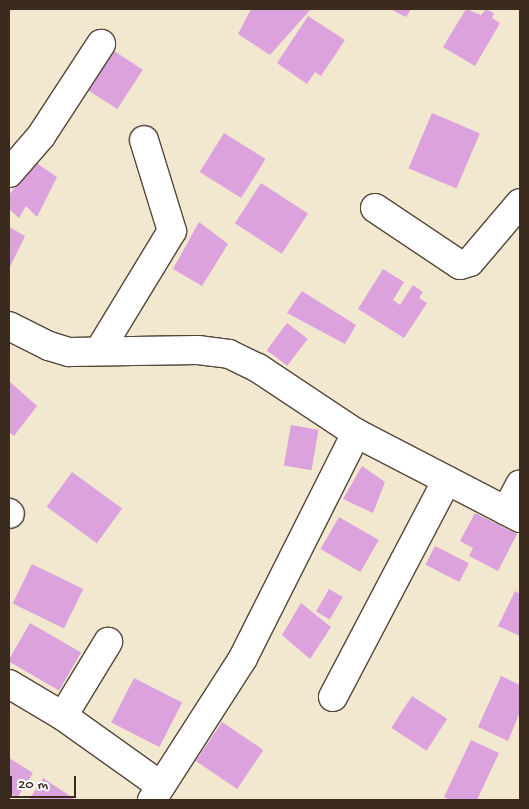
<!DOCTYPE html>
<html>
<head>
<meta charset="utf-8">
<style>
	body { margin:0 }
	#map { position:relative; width:529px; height:809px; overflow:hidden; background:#f2e8d0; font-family:"Gochi Hand",sans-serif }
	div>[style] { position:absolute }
	.building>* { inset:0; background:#dca2dd; transform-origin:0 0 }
	.roads { filter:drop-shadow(1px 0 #564639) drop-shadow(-1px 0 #564639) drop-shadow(0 1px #564639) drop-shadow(0 -1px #564639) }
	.minor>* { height:28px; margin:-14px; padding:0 14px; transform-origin:14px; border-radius:14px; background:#fff }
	span { translate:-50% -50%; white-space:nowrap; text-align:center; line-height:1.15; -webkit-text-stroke:5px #fff; paint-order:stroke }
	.frame { position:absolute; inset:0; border:10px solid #3b2a1e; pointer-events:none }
	.scale { position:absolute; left:10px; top:776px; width:66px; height:22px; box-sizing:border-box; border:2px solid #3b2a1e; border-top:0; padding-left:6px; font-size:15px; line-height:18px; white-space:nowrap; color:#3b2a1e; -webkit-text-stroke:4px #fff; paint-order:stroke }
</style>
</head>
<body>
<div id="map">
	<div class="building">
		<div style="clip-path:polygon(251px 9px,311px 9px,270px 55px,238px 34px)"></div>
		<div style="clip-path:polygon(390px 9px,411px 9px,406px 17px)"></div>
		<div style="clip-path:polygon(466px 9px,481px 15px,486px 9px,494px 13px,492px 18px,500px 23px,475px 66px,443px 47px)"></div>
		<div style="clip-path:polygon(308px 16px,345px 40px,321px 76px,315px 72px,307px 84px,277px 63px)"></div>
		<div style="left:111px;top:49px;width:38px;height:47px;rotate:33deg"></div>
		<div style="left:432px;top:113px;width:52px;height:60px;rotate:23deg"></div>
		<div style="left:224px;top:133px;width:49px;height:46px;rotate:32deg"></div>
		<div style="clip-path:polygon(35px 162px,57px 177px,37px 217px,26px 206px,19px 218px,9px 209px,9px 195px)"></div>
		<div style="left:261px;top:183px;width:56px;height:48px;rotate:33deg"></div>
		<div style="clip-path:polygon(199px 222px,228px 244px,202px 286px,173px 269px)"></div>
		<div style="clip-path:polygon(9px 227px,25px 236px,9px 269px)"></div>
		<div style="clip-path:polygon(383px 269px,404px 282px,393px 300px,400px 305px,413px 285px,423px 292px,419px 298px,427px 303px,404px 338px,358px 309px)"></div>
		<div style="clip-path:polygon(302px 291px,356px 325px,345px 344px,287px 313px)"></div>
		<div style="left:287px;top:323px;width:26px;height:34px;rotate:37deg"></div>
		<div style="clip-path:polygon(9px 381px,37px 406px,14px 436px,9px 432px)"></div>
		<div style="left:291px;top:425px;width:28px;height:41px;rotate:10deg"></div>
		<div style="clip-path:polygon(362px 466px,385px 482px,373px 513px,343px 499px)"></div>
		<div style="left:72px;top:472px;width:62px;height:43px;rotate:36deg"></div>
		<div style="clip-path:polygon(475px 513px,517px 534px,498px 571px,469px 556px,473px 548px,460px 541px)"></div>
		<div style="left:339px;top:517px;width:46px;height:37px;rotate:30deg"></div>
		<div style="left:435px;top:546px;width:38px;height:21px;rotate:27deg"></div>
		<div style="left:32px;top:564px;width:57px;height:44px;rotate:26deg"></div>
		<div style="left:329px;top:589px;width:16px;height:26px;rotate:30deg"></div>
		<div style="clip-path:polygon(515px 591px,520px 594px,520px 636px,498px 626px)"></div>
		<div style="clip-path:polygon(301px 603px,331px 627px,310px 659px,282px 635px)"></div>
		<div style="left:30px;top:623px;width:59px;height:44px;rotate:30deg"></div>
		<div style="clip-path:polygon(501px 676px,520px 685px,520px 712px,508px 741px,478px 727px)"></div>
		<div style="left:134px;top:678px;width:54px;height:50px;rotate:27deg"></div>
		<div style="left:412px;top:696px;width:42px;height:38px;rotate:33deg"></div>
		<div style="left:222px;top:722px;width:50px;height:47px;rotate:34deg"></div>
		<div style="clip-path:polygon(471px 740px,499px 753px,477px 800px,450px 800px,444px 797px)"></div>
		<div style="clip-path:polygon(9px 758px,33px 773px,17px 798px,9px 792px)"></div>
		<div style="clip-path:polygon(43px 778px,76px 800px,29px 800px)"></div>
	</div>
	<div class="roads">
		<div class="minor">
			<div style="left:9px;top:173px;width:49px;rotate:-49.1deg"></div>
			<div style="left:41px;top:136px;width:110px;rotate:-56.9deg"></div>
			<div style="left:375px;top:208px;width:102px;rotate:33.8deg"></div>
			<div style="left:460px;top:265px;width:10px;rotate:-17deg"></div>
			<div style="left:470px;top:262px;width:77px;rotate:-49.7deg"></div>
			<div style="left:9px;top:326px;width:45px;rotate:26.6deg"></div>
			<div style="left:49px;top:346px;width:21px;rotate:17deg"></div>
			<div style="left:69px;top:352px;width:129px;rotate:-0.9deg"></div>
			<div style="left:198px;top:350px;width:31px;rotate:7deg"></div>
			<div style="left:229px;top:354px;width:32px;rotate:26deg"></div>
			<div style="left:258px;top:368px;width:118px;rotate:33.6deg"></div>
			<div style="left:356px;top:433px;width:185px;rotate:27.4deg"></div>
			<div style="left:99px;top:351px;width:140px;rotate:-58.7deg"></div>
			<div style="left:172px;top:231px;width:95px;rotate:-107.1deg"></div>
			<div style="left:506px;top:511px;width:30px;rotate:-62deg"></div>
			<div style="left:9px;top:513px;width:1px;rotate:45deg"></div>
			<div style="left:9px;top:684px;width:63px;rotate:30.7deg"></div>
			<div style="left:63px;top:716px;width:120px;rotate:35.5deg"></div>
			<div style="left:333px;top:697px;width:245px;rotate:-62.3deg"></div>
			<div style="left:63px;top:716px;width:87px;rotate:-58.7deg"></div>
			<div style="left:152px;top:800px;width:169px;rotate:-57.3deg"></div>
			<div style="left:243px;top:658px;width:252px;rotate:-63.3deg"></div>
		</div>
	</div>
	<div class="frame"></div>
	<div class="scale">20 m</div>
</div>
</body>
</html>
